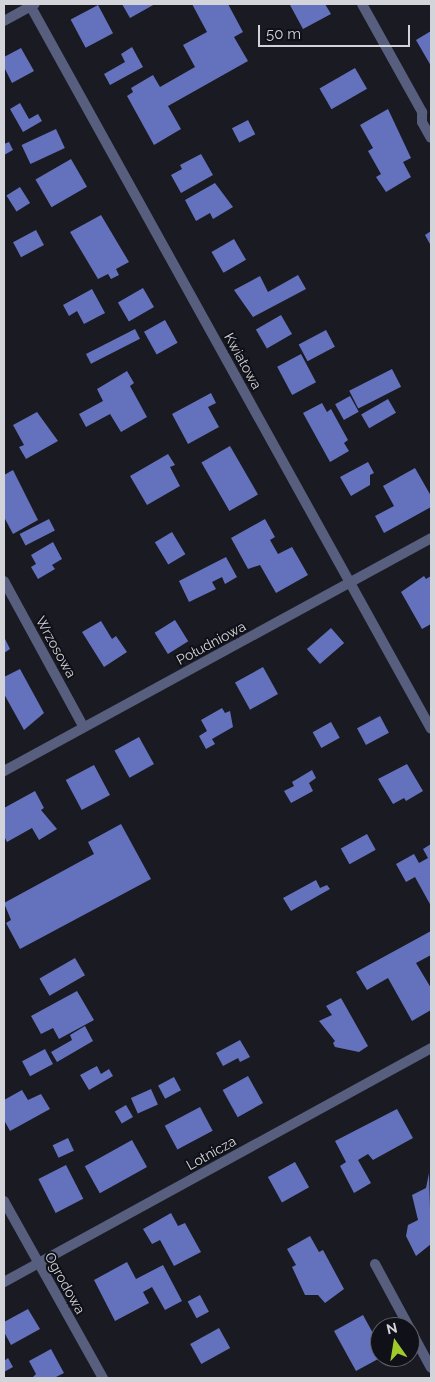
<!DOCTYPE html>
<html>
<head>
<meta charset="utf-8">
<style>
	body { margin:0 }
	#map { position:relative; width:435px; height:1382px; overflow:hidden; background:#191a22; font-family:Raleway,sans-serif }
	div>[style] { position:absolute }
	.building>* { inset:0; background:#6472bd; transform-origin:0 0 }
	.minor>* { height:10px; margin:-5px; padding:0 5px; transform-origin:5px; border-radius:5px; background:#575e7e }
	span { translate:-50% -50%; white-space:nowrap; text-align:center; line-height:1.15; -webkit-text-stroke:4px #101118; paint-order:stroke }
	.street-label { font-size:14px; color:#d3d4d9 }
	.frame { position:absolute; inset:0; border:5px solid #d3d4d9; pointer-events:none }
	.north { position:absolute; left:370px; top:1317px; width:50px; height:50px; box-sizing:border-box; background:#101118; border:1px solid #5e5f65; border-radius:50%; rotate:347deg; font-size:14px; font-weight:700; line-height:20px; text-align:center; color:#d3d4d9 }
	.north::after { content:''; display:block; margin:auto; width:18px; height:22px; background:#a0ca2c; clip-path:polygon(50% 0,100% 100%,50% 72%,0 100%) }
	.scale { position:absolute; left:258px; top:25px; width:152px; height:22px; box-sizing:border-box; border:2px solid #d3d4d9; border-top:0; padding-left:6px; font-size:15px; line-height:18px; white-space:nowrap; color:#d3d4d9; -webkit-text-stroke:4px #101118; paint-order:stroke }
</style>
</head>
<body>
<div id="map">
	<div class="building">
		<div style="clip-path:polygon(122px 4px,155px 4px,130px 18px)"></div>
		<div style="clip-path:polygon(192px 4px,228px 4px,243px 32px,234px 37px,248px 61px,168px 106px,181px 129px,154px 145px,127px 96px,133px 92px,131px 88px,153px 75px,160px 87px,195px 67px,183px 45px,207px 32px)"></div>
		<div style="clip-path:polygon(292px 4px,325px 4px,331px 14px,303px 29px,290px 5px)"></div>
		<div style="left:98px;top:5px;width:32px;height:31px;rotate:62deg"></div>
		<div style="clip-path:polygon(431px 31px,431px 66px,416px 40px)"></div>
		<div style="clip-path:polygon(132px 47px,143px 67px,110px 85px,104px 74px,125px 62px,121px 54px)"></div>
		<div style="clip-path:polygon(21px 48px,34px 71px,12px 83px,4px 67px,4px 57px)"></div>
		<div style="left:355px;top:68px;width:24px;height:41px;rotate:60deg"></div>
		<div style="clip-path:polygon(20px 103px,29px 119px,38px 114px,42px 121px,23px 132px,10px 109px)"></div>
		<div style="clip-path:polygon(388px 109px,411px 158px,403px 162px,411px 177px,386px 192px,376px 177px,381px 174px,368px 151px,373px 148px,360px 125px)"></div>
		<div style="left:248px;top:120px;width:16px;height:18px;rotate:63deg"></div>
		<div style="left:56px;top:129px;width:21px;height:38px;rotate:65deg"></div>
		<div style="clip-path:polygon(9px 142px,13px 150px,4px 155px,4px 144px)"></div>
		<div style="clip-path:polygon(201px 154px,213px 175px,181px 193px,171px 175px,182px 169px,180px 165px)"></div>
		<div style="left:71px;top:159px;width:32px;height:41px;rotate:60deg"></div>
		<div style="clip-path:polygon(215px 183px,233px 207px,213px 219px,210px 213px,196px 221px,185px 200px)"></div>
		<div style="left:20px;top:187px;width:19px;height:16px;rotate:58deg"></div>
		<div style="clip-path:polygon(101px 215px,129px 262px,116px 269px,119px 275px,111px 279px,108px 274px,98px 279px,70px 232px)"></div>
		<div style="left:36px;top:230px;width:17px;height:26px;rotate:62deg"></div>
		<div style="clip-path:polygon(431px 231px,431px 246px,425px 235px)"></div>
		<div style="left:234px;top:239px;width:24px;height:26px;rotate:60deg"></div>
		<div style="clip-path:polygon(298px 275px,306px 289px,253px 317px,234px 290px,260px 276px,268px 292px)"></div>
		<div style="left:143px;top:288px;width:22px;height:29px;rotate:60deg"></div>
		<div style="clip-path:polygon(92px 289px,105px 313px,84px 324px,77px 311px,69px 316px,63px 305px)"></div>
		<div style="left:281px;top:315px;width:22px;height:29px;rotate:60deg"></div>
		<div style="left:165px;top:320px;width:26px;height:24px;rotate:61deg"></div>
		<div style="left:135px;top:329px;width:11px;height:55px;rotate:63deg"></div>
		<div style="left:326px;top:330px;width:19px;height:31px;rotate:62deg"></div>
		<div style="left:301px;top:354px;width:32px;height:27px;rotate:62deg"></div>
		<div style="left:392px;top:369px;width:20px;height:48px;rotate:63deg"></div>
		<div style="clip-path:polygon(127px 371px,134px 383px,130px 386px,147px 417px,121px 432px,110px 414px,86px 427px,79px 414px,103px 401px,97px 389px)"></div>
		<div style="clip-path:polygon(211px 393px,216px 403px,208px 407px,219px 427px,188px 444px,172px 414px)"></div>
		<div style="left:350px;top:396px;width:18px;height:17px;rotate:61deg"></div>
		<div style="left:388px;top:399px;width:16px;height:31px;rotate:60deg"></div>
		<div style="clip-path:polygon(322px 403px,327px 412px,331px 409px,348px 440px,344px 443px,349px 451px,330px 462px,303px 413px)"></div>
		<div style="clip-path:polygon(37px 412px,58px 441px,26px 459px,19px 447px,24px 445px,13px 425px)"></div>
		<div style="left:230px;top:446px;width:56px;height:33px;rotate:60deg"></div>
		<div style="clip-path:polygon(168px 454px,175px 465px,170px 467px,180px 486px,147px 505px,130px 476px)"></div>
		<div style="clip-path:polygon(368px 462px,374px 473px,370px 475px,370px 485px,351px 496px,340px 477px)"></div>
		<div style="clip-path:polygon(415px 468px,431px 496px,431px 507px,384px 533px,375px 516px,394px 506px,383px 486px)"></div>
		<div style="clip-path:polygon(13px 470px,38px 520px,13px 534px,4px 517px,4px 475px)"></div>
		<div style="left:49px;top:519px;width:13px;height:33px;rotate:63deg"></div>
		<div style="clip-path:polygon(265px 519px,275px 537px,270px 540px,278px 554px,292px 547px,308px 575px,276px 593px,260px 565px,248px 569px,231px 538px)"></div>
		<div style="left:172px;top:532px;width:26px;height:20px;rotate:59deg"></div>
		<div style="clip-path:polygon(53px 542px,62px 559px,52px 565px,55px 569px,38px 579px,31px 567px,36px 564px,31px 555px)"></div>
		<div style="clip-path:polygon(226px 557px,237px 577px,225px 584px,222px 577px,212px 582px,216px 589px,189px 602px,179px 581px)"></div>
		<div style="clip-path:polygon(424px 576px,426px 579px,431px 576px,431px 624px,422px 629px,401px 592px)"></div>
		<div style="left:175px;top:620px;width:25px;height:24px;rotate:58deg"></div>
		<div style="clip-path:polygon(101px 621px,112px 639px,116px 636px,127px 652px,104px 667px,82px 632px)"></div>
		<div style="left:331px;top:628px;width:20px;height:32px;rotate:49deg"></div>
		<div style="clip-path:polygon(4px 637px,10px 649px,4px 653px)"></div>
		<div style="left:263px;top:667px;width:31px;height:32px;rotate:61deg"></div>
		<div style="clip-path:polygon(20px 669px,44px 713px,24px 730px,4px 694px,4px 677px)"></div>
		<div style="clip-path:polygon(222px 708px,225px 713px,230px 711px,233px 727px,212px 739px,215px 744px,206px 749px,199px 736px,207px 731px,201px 720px)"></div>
		<div style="left:380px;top:716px;width:19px;height:26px;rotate:62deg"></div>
		<div style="left:331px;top:722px;width:18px;height:21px;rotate:61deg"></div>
		<div style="left:139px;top:737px;width:31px;height:28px;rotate:61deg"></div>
		<div style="clip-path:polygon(407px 764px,423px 791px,406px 801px,404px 798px,393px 804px,378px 779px)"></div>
		<div style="left:94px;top:765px;width:34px;height:32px;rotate:62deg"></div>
		<div style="clip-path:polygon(312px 770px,316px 778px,309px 783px,313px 791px,291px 803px,284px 791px,294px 786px,292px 782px)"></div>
		<div style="clip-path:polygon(35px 791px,44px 808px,41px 810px,57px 829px,39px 840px,32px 828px,7px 842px,4px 836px,4px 808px)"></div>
		<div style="clip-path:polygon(121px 824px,151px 879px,20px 949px,6px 923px,11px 920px,4px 903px,94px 854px,88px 842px)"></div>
		<div style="left:367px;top:834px;width:18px;height:30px;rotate:61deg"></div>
		<div style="clip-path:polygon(431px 844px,431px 906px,415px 877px,406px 882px,396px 864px,414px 854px,419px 863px,428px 858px,423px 849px)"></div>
		<div style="clip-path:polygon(316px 880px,320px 888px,327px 885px,330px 889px,291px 911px,283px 898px)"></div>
		<div style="clip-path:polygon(431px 931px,431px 955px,416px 963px,431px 988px,431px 1010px,412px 1021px,388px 978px,367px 990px,356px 972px)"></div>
		<div style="left:75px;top:958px;width:20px;height:41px;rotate:60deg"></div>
		<div style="clip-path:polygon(77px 991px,94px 1020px,59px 1039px,53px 1028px,41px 1034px,31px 1016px)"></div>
		<div style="clip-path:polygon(341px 998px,368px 1046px,359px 1052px,335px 1047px,333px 1043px,335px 1041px,319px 1021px,332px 1015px,326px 1006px)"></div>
		<div style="clip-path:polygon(85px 1026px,93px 1041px,57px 1062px,51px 1052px,72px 1040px,70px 1035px)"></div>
		<div style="clip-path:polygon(240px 1040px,250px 1057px,240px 1062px,238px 1058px,223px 1066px,216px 1053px)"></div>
		<div style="left:45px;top:1049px;width:17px;height:26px;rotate:62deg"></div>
		<div style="clip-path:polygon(97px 1066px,101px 1074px,109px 1069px,113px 1076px,89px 1090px,80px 1075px)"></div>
		<div style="left:248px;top:1076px;width:31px;height:29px;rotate:61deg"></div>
		<div style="left:174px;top:1077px;width:15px;height:18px;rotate:62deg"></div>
		<div style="left:151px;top:1089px;width:17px;height:22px;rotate:66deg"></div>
		<div style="clip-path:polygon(22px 1090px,28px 1100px,41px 1094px,50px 1109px,10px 1131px,4px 1120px,4px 1100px)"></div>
		<div style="left:126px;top:1105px;width:14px;height:13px;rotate:60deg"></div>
		<div style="left:200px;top:1107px;width:27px;height:40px;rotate:62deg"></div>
		<div style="clip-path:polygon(397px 1109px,413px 1138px,373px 1160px,368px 1154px,358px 1160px,371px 1183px,354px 1193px,340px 1166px,346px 1162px,335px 1141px)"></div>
		<div style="left:68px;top:1138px;width:14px;height:17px;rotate:65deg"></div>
		<div style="left:132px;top:1140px;width:31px;height:54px;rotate:61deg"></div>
		<div style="left:295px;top:1162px;width:29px;height:31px;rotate:61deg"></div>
		<div style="left:66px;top:1165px;width:38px;height:31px;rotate:63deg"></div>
		<div style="clip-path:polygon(429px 1173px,431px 1244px,416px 1256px,406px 1236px,408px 1225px,418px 1220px,412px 1195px,426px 1188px)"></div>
		<div style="clip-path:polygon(171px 1213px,178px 1226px,185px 1223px,201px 1252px,174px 1266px,160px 1240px,152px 1244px,143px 1229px)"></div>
		<div style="clip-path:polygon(310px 1236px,319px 1252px,323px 1250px,344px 1289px,325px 1303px,318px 1295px,305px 1295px,292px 1267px,296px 1265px,287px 1249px)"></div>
		<div style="clip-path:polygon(127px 1262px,136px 1279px,163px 1265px,182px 1301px,165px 1310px,152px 1287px,143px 1292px,149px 1303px,115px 1321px,94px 1280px)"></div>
		<div style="left:200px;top:1295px;width:19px;height:14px;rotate:62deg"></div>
		<div style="clip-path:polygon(28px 1309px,40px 1329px,11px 1345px,4px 1332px,4px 1322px)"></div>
		<div style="clip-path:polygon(363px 1315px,380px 1346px,380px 1358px,356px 1371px,334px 1331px)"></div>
		<div style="left:219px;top:1328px;width:23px;height:33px;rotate:61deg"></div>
		<div style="clip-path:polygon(51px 1349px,64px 1373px,54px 1378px,32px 1378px,36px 1374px,29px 1361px)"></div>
		<div style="clip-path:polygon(8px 1358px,13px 1367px,4px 1372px,4px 1361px)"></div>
	</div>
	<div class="minor">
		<div style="left:362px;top:4px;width:124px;rotate:60.9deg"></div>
		<div style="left:422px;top:112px;width:10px;rotate:90deg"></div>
		<div style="left:422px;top:122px;width:18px;rotate:61deg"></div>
		<div style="left:31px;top:7px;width:825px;rotate:61.01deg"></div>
		<div style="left:4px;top:21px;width:35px;rotate:-29deg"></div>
		<div style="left:4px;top:581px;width:165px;rotate:61.4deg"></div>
		<div style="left:4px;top:771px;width:486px;rotate:-28.6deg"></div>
		<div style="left:4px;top:1201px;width:203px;rotate:60.8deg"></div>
		<div style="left:375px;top:1264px;width:72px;rotate:61.6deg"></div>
		<div style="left:4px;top:1282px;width:487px;rotate:-28.7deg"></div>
		<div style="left:410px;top:1329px;width:44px;rotate:61.7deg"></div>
	</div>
	<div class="street-label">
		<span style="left:243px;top:361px;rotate:61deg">Kwiatowa</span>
		<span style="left:211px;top:643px;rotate:-28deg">Południowa</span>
		<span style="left:56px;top:647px;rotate:61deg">Wrzosowa</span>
		<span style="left:211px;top:1153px;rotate:-29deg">Lotnicza</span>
		<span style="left:65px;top:1283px;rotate:61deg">Ogrodowa</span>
	</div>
	<div class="frame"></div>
	<div class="north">N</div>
	<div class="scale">50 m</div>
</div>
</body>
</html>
